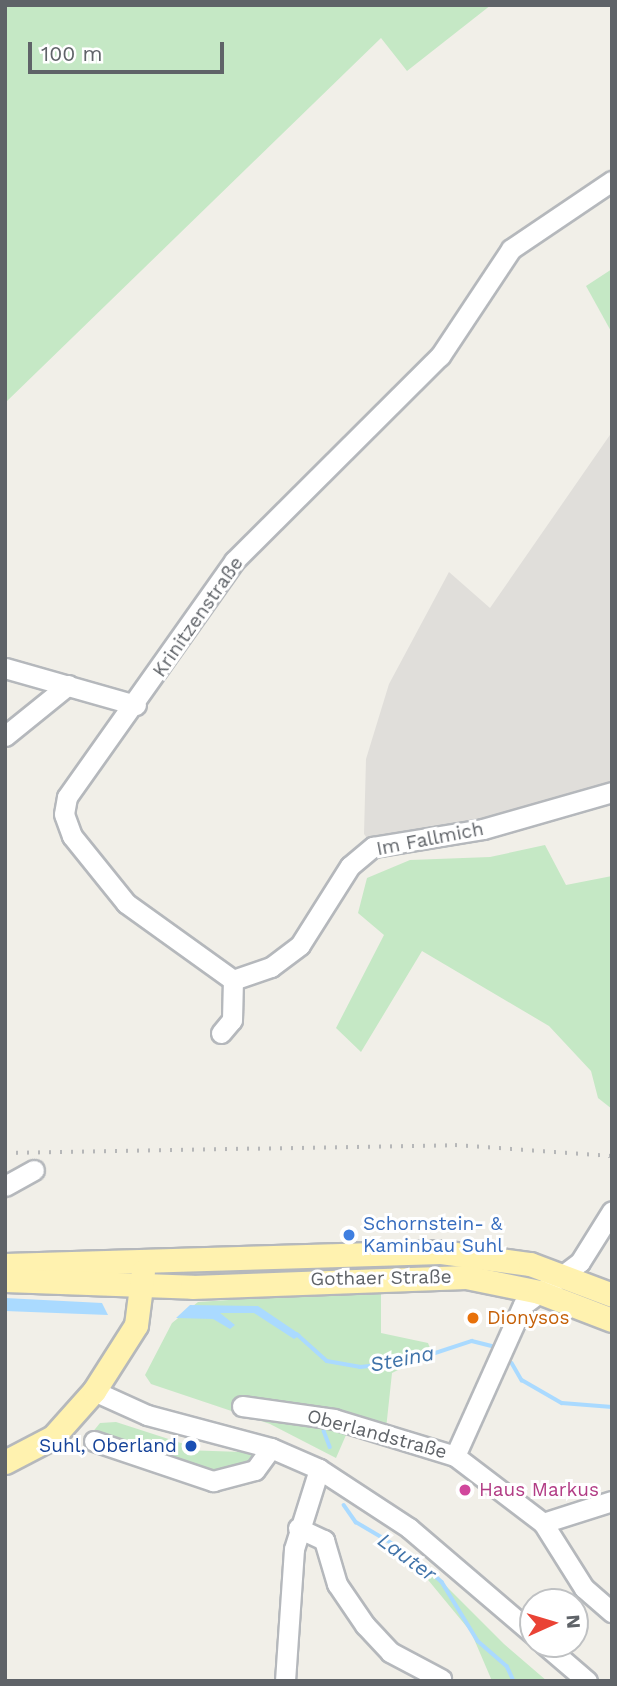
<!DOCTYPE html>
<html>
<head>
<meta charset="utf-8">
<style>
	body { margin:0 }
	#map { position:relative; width:617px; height:1686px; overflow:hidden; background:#f1efe8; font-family:"Work Sans",sans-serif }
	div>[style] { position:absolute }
	.industrial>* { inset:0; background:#e0deda }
	.green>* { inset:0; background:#c5e8c5 }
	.water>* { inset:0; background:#aadaff }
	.stream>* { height:3.5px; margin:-1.75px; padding:0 1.75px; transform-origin:1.75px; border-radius:1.75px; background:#aadaff }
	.roads { filter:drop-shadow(2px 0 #b5b8bc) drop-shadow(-2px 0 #b5b8bc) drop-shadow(0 2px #b5b8bc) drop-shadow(0 -2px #b5b8bc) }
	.minor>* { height:19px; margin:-9.5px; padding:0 9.5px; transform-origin:9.5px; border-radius:9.5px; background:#fff }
	.major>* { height:23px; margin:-11.5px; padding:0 11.5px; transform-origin:11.5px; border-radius:11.5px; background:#fff2af }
	.rail>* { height:3.5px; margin-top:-1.75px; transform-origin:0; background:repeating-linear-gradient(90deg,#b6b7b8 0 2px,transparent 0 11px) }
	.dots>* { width:19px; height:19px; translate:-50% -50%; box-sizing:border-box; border:4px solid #fff; border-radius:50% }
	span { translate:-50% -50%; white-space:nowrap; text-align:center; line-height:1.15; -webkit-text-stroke:6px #fff; paint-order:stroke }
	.street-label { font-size:19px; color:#5f6368 }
	.shop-label { font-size:19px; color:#366cbe }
	.left { translate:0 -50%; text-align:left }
	.food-label { font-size:19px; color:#c56008 }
	.transit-label { font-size:19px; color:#164399 }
	.right { translate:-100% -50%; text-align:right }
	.hotel-label { font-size:19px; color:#b23c85 }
	.water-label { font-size:21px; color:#4174aa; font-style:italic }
	.frame { position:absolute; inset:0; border:7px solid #5f6368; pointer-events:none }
	.north { position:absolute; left:519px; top:1588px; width:70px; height:70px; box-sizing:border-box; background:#fff; border:2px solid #bfc1c3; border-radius:50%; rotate:86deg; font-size:19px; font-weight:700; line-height:28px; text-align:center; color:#5f6368 }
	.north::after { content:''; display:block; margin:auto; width:24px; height:32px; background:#ea4335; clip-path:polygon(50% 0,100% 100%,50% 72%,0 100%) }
	.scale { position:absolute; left:28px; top:42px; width:196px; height:32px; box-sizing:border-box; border:4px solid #5f6368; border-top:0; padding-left:9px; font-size:21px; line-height:24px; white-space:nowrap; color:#5f6368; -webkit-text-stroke:5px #fff; paint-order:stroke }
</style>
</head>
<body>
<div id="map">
	<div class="industrial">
		<div style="clip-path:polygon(612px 432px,612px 792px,373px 847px,364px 834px,366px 759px,389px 684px,449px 572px,490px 608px)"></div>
	</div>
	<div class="green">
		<div style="clip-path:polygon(5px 5px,491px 5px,407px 71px,381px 38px,5px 403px)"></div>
		<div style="clip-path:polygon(612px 269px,612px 333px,586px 286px)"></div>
		<div style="clip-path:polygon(545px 845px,566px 885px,612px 876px,612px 1109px,598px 1098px,591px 1071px,549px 1026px,422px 951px,361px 1052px,336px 1028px,384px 935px,358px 913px,367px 878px,410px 860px,490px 857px)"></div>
		<div style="clip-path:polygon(381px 1290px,381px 1333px,428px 1343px,432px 1353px,392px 1373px,386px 1429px,353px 1419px,336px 1458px,270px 1424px,151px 1384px,145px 1375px,172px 1323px,198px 1302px)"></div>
		<div style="clip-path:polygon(116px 1422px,184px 1444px,183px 1450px,242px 1452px,255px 1456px,255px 1463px,203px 1476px,203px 1466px,91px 1434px,100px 1423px)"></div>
		<div style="clip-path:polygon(428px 1568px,504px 1644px,547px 1681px,492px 1681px,471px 1632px,424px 1575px)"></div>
	</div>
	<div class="water">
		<div style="clip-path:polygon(5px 1298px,102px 1303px,108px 1315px,5px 1311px)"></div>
		<div style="clip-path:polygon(190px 1305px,258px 1306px,301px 1335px,294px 1339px,254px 1313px,220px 1313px,235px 1325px,230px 1329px,213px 1319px,176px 1318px)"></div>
	</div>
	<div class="stream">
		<div style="left:297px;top:1334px;width:40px;rotate:42deg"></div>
		<div style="left:327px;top:1361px;width:34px;rotate:10deg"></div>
		<div style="left:360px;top:1367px;width:48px;rotate:-5.9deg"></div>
		<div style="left:408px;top:1362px;width:67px;rotate:-18.2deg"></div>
		<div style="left:472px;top:1341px;width:21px;rotate:14deg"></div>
		<div style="left:512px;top:1363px;width:20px;rotate:60deg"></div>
		<div style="left:522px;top:1380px;width:46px;rotate:29.9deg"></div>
		<div style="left:562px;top:1403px;width:50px;rotate:4.6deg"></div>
		<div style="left:324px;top:1431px;width:17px;rotate:69deg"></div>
		<div style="left:344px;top:1505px;width:21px;rotate:55deg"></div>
		<div style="left:356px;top:1522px;width:65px;rotate:30.5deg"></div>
		<div style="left:412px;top:1555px;width:40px;rotate:42deg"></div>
		<div style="left:442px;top:1582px;width:69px;rotate:58.6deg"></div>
		<div style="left:478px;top:1641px;width:38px;rotate:41deg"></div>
		<div style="left:507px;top:1666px;width:17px;rotate:65deg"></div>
	</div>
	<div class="roads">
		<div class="minor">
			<div style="left:5px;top:668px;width:136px;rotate:15.8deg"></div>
			<div style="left:5px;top:736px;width:81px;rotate:-39deg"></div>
			<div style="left:233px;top:980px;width:132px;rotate:-144.3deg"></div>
			<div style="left:126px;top:903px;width:86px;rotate:-128.9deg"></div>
			<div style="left:72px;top:836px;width:23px;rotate:-110deg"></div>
			<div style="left:64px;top:814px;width:17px;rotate:-80deg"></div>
			<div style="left:67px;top:797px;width:289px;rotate:-54.7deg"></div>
			<div style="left:234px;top:561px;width:291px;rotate:-44.9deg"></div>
			<div style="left:440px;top:356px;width:128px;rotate:-56.4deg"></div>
			<div style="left:511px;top:249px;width:122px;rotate:-34deg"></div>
			<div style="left:233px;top:980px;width:40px;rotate:-18.9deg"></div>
			<div style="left:271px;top:967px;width:36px;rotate:-37deg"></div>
			<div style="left:300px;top:945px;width:93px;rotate:-57.7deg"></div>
			<div style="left:350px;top:866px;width:30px;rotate:-40deg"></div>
			<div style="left:373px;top:847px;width:111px;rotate:-9.3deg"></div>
			<div style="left:483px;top:829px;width:134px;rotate:-16deg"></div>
			<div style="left:221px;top:1033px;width:17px;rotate:-50deg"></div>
			<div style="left:232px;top:1020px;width:40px;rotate:-88.6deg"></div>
			<div style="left:5px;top:1186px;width:33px;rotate:-29deg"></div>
			<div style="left:94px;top:1391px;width:58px;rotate:24.4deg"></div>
			<div style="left:147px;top:1415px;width:128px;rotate:14.9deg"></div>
			<div style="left:271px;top:1448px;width:52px;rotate:23.6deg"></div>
			<div style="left:319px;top:1469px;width:108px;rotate:33.2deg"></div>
			<div style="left:409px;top:1528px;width:163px;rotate:40.5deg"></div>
			<div style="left:242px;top:1406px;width:93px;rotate:8deg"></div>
			<div style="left:334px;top:1419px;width:127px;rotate:17deg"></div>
			<div style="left:455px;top:1456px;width:111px;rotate:37.3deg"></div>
			<div style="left:543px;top:1523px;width:77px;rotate:57.8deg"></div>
			<div style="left:584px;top:1588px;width:37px;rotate:41deg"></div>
			<div style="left:94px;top:1441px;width:126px;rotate:18.6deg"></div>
			<div style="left:213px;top:1481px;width:43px;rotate:-14.7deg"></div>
			<div style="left:255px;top:1470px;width:27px;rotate:-54deg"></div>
			<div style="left:455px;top:1456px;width:166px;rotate:-65.8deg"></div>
			<div style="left:523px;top:1305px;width:71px;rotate:-37deg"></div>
			<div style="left:580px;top:1262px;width:60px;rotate:-57.9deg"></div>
			<div style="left:543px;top:1523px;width:72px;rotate:-17.7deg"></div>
			<div style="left:298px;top:1528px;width:29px;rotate:25deg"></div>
			<div style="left:324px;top:1540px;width:46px;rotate:73.5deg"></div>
			<div style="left:337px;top:1584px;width:50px;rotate:55.7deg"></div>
			<div style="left:365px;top:1625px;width:37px;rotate:47deg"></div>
			<div style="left:390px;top:1652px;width:58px;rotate:27.9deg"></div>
			<div style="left:544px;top:1644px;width:57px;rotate:40.7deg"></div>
			<div style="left:285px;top:1681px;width:132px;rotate:-86.1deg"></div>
			<div style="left:294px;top:1549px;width:84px;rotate:-72.6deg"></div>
		</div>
		<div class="major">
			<div style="left:5px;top:1265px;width:436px;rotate:-1.7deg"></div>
			<div style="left:441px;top:1252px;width:90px;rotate:7.7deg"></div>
			<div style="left:530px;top:1264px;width:88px;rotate:20.7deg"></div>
			<div style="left:5px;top:1280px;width:187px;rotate:2.1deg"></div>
			<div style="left:192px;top:1287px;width:274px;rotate:-2.1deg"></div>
			<div style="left:466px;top:1277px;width:75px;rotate:11.6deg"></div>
			<div style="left:539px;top:1292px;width:78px;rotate:21deg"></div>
			<div style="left:5px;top:1462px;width:54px;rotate:-27.5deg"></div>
			<div style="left:53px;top:1437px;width:62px;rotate:-48.3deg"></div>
			<div style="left:94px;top:1391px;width:78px;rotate:-57.5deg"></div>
			<div style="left:136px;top:1325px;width:54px;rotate:-82.6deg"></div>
		</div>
	</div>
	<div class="rail">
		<div style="left:5px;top:1153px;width:450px;rotate:-1deg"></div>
		<div style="left:455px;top:1145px;width:157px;rotate:4deg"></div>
	</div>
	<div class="dots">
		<div style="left:349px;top:1235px;background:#3f7fe0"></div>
		<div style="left:473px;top:1318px;background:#e8710a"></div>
		<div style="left:191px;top:1446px;background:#1a4fb4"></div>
		<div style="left:465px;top:1490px;background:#d1479c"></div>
	</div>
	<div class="street-label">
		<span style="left:198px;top:617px;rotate:-55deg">Krinitzenstraße</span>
		<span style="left:430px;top:839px;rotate:-11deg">Im Fallmich</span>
		<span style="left:381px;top:1278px;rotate:-1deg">Gothaer Straße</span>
		<span style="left:377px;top:1434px;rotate:15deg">Oberlandstraße</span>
	</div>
	<div class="shop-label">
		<span class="left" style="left:363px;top:1235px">Schornstein- &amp;<br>Kaminbau Suhl</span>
	</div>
	<div class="food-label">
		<span class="left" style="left:487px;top:1318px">Dionysos</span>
	</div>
	<div class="transit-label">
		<span class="right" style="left:177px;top:1446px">Suhl, Oberland</span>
	</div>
	<div class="hotel-label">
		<span class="left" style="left:479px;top:1490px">Haus Markus</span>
	</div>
	<div class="water-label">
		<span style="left:402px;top:1359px;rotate:-11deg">Steina</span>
		<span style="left:407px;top:1557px;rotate:36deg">Lauter</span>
	</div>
	<div class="frame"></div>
	<div class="north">N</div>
	<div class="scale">100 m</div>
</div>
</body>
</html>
